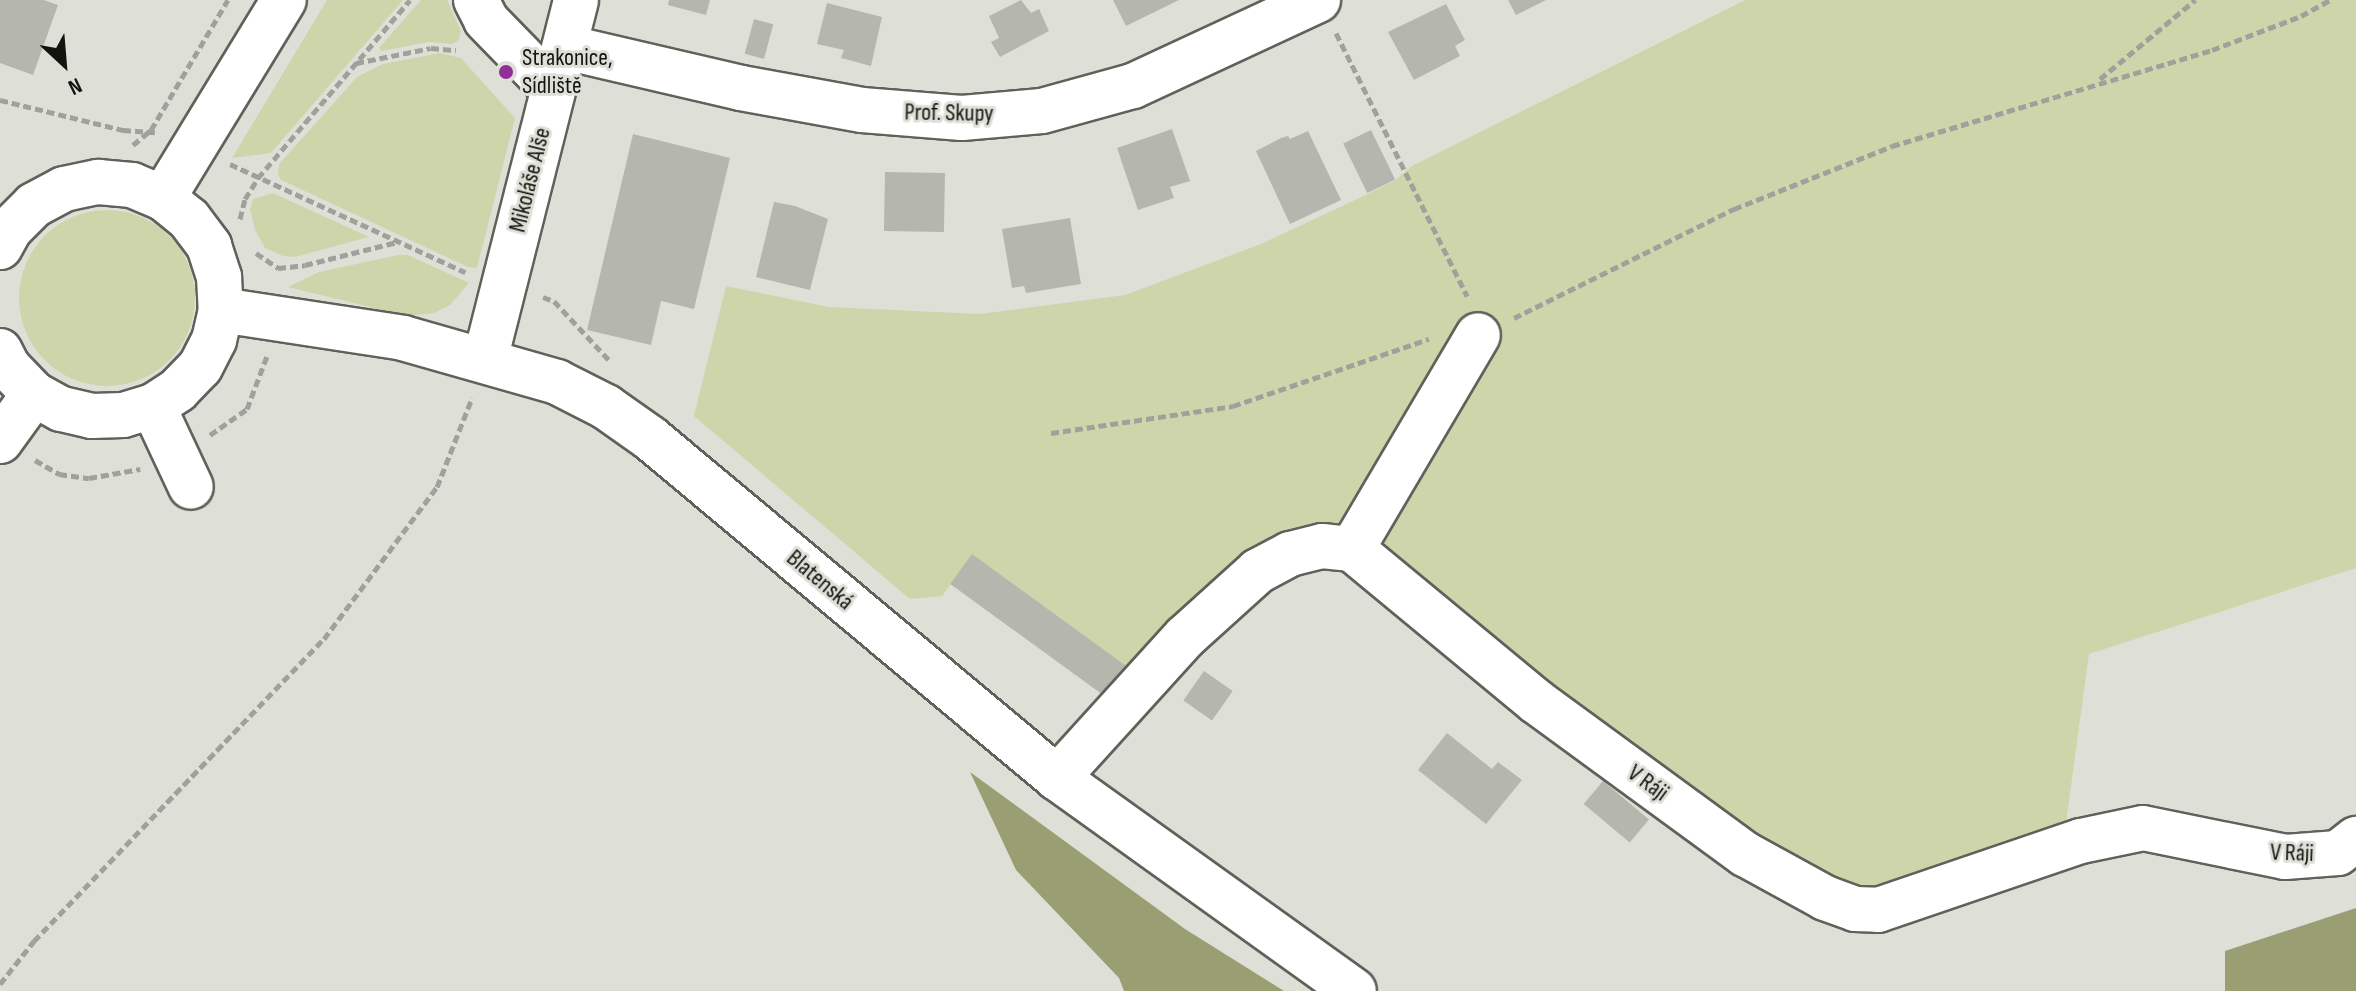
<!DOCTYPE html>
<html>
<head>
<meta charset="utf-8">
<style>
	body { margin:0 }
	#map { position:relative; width:2356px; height:991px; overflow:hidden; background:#dee0d7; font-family:"Sofia Sans Condensed",sans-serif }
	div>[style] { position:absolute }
	.green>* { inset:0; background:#cfd5ab }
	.round { border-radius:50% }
	.forest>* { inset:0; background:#999f72 }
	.building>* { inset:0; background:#b5b7ae; transform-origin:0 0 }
	.path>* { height:5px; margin-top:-2.5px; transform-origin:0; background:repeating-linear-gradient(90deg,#a0a19a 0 8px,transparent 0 12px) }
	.roads { filter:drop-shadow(2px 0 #60615a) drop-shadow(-2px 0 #60615a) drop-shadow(0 2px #60615a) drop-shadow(0 -2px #60615a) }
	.minor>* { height:44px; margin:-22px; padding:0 22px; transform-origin:22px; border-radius:22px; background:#fff }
	.major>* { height:44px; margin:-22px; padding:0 22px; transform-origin:22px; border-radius:22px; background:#fff }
	.dots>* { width:22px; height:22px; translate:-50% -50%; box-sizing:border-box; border:4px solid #dee0d7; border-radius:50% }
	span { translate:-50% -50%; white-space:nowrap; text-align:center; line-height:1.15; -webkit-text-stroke:6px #dee0d7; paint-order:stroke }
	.poi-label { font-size:24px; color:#131310 }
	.left { translate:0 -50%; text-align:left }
	.street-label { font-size:24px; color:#131310 }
	.north { position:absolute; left:24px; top:24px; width:80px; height:80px; -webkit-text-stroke:6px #dee0d7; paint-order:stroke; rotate:154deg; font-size:22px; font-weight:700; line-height:32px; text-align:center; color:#131310 }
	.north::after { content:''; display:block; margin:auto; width:28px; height:36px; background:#131310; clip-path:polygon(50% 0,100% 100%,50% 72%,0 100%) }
</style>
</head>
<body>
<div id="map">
	<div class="green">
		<div style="clip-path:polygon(327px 0,403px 0,271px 153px,232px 158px)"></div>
		<div style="clip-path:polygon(421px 0,447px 0,461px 31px,458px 41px,452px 44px,429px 42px,382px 51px,379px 48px)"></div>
		<div style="clip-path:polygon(1745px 0,2356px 0,2356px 568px,2089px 654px,2065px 830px,1858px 915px,1346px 543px,1131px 670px,972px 555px,942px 596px,910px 599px,694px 416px,726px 286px,829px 307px,980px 314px,1125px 295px,1261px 244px,1368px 194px,1395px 180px,1412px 166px)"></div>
		<div style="clip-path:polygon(440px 53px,461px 58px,515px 118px,477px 268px,468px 267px,281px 180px,278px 175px,279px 164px,357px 77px,383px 64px)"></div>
		<div style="clip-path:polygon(273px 193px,369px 237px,295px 257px,283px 256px,265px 248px,255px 230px,250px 209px,253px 199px)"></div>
		<div class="round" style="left:19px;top:210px;width:176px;height:176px"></div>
		<div style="clip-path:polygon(398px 255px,408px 255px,469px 283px,450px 305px,434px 313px,407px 316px,288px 287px,319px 272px)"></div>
	</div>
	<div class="forest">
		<div style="clip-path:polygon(970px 772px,1185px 929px,1284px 991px,1124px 991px,1119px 978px,1016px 870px)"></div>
		<div style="clip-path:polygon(2356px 908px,2356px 991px,2225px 991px,2225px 951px)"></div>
	</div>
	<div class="building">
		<div style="clip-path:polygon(0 0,44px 0,58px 5px,33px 75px,0 63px)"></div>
		<div style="clip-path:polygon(669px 0,710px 0,706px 15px,668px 5px)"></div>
		<div style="clip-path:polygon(1021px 0,1031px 13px,1039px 9px,1049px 31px,1000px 57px,991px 42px,999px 38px,989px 16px)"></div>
		<div style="clip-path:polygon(1113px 0,1179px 0,1126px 26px)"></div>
		<div style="clip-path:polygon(1508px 0,1546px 0,1516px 15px)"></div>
		<div style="clip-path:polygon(827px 3px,882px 17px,871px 66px,841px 58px,844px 50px,817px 44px)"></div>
		<div style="clip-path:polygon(1446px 4px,1465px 40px,1455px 46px,1460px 56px,1414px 80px,1388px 32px)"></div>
		<div style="left:754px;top:19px;width:20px;height:36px;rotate:15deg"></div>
		<div style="clip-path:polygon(1172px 129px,1190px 181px,1170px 187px,1174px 198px,1138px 210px,1117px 148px)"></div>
		<div style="left:1371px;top:130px;width:55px;height:31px;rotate:64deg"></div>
		<div style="clip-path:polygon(1308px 131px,1341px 200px,1290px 224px,1256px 151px,1281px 138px,1288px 136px,1290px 139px)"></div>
		<div style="clip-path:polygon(633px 134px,730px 158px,694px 309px,661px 301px,651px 345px,587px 330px)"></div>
		<div style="left:885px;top:172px;width:60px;height:59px;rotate:1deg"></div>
		<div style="clip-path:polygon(774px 202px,795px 206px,828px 219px,810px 290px,756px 277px)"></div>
		<div style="clip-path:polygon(1070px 218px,1081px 284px,1026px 293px,1024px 286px,1012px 288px,1002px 229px)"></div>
		<div style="left:972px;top:554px;width:197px;height:37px;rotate:36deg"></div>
		<div style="left:1204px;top:671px;width:35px;height:36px;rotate:35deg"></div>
		<div style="clip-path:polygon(1447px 733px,1492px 769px,1498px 762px,1522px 780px,1486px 824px,1418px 770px)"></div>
		<div style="left:1603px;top:781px;width:60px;height:30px;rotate:40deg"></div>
	</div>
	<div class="path">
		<div style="left:1336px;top:33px;width:294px;rotate:63.5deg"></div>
		<div style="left:356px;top:63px;width:76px;rotate:-11.3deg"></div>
		<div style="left:431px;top:48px;width:25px;rotate:5deg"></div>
		<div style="left:2100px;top:79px;width:124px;rotate:-39.7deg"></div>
		<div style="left:0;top:100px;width:127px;rotate:13.7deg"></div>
		<div style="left:123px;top:130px;width:32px;rotate:4deg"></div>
		<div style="left:133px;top:145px;width:23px;rotate:-40deg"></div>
		<div style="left:151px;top:130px;width:151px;rotate:-59.4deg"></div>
		<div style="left:230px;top:164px;width:259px;rotate:24.7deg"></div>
		<div style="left:240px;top:219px;width:21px;rotate:-76deg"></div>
		<div style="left:245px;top:199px;width:25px;rotate:-58deg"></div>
		<div style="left:258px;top:178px;width:234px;rotate:-49.5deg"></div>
		<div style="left:256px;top:253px;width:27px;rotate:34deg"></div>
		<div style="left:278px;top:268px;width:27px;rotate:-6deg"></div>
		<div style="left:305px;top:265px;width:95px;rotate:-14deg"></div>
		<div style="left:543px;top:297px;width:12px;rotate:20deg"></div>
		<div style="left:554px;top:301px;width:82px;rotate:47deg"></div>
		<div style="left:1514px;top:318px;width:246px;rotate:-26.4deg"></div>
		<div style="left:1734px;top:209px;width:170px;rotate:-21.7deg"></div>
		<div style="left:1892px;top:146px;width:334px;rotate:-16.7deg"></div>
		<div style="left:2212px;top:50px;width:95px;rotate:-20.9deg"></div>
		<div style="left:2301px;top:16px;width:33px;rotate:-29deg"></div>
		<div style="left:1051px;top:433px;width:184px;rotate:-8.4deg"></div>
		<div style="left:1233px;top:406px;width:207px;rotate:-18.9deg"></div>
		<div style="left:210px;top:435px;width:45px;rotate:-35.1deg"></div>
		<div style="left:247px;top:409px;width:57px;rotate:-69.3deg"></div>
		<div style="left:35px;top:460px;width:28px;rotate:30deg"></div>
		<div style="left:59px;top:474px;width:30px;rotate:8deg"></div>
		<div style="left:89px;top:478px;width:52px;rotate:-10deg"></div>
		<div style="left:0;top:984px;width:55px;rotate:-51.7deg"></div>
		<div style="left:34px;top:941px;width:419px;rotate:-46.2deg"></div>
		<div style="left:324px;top:639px;width:189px;rotate:-53.4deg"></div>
		<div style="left:437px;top:487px;width:96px;rotate:-68.5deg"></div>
	</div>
	<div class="roads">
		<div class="minor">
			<div style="left:476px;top:0;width:22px;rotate:63deg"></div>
			<div style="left:486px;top:20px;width:96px;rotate:45.8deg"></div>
			<div style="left:565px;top:47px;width:181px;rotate:13.1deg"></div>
			<div style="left:741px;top:88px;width:123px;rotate:10.3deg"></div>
			<div style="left:862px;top:110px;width:100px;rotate:4.6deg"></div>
			<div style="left:962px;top:118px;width:80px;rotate:-5deg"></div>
			<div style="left:1042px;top:111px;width:94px;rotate:-15.4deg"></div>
			<div style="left:1133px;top:86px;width:204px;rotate:-24.9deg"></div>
			<div style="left:221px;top:310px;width:184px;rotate:8.7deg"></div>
			<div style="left:403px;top:338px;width:160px;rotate:15.9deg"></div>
			<div style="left:557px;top:382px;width:55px;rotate:27deg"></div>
			<div style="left:606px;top:407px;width:54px;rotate:35.2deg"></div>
			<div style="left:650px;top:438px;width:530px;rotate:39.87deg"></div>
			<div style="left:1057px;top:778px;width:365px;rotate:35.6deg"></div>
			<div style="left:485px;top:360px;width:371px;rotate:-75.8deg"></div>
			<div style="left:153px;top:406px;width:89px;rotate:64.9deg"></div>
			<div style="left:1352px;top:549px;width:248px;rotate:-59.5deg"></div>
			<div style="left:1057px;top:778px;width:190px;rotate:-47.8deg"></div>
			<div style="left:1185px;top:637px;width:98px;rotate:-42.1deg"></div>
			<div style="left:1258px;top:571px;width:36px;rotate:-28deg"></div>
			<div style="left:1290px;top:554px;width:33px;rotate:-14deg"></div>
			<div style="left:1322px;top:546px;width:30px;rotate:6deg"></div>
			<div style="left:1352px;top:549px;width:240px;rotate:39.6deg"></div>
			<div style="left:1537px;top:702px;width:258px;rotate:36.2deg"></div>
			<div style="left:1745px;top:854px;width:91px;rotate:28.8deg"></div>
			<div style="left:1825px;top:898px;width:32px;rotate:20deg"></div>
			<div style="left:1855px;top:909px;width:23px;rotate:2deg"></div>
			<div style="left:1878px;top:910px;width:214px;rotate:-18.8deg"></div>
			<div style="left:2081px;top:841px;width:63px;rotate:-11.8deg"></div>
			<div style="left:2143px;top:828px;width:145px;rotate:11.5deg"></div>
			<div style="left:2285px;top:857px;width:53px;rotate:-4.3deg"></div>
			<div style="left:2338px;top:853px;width:23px;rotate:-38deg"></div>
		</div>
		<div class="major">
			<div style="left:163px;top:198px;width:232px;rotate:-58.6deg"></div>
			<div style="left:0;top:247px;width:21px;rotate:-61deg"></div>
			<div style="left:10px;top:229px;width:34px;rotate:-45deg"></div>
			<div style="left:34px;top:205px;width:34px;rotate:-28deg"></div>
			<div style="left:64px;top:189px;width:35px;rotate:-12deg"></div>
			<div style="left:98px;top:182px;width:34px;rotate:5deg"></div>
			<div style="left:132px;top:185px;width:34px;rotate:23deg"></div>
			<div style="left:163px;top:198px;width:33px;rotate:39deg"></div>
			<div style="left:189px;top:219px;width:34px;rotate:53deg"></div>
			<div style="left:209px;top:246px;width:33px;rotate:72deg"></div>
			<div style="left:219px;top:277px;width:33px;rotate:87deg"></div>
			<div style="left:221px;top:310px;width:31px;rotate:103deg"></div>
			<div style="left:214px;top:340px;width:30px;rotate:117deg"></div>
			<div style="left:200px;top:367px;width:32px;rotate:134deg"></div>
			<div style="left:178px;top:390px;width:30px;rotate:147deg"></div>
			<div style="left:153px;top:406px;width:31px;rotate:163deg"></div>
			<div style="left:123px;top:415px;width:31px;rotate:178deg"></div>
			<div style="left:92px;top:416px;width:32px;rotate:-167deg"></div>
			<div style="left:61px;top:409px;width:31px;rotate:-151deg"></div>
			<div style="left:34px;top:394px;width:37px;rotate:-134deg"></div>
			<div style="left:8px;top:367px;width:18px;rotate:-117deg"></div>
			<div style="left:0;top:441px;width:58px;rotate:-54.1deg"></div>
		</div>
	</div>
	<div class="dots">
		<div style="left:506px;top:72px;background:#902f97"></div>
	</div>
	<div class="poi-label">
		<span class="left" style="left:522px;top:72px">Strakonice,<br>Sídliště</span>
	</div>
	<div class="street-label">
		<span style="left:949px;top:113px;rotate:1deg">Prof. Skupy</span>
		<span style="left:530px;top:180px;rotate:-76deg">Mikoláše Alše</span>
		<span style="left:820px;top:580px;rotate:40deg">Blatenská</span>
		<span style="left:1648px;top:783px;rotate:36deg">V Ráji</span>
		<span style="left:2292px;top:853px;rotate:2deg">V Ráji</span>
	</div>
	<div class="north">N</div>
</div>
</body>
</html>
